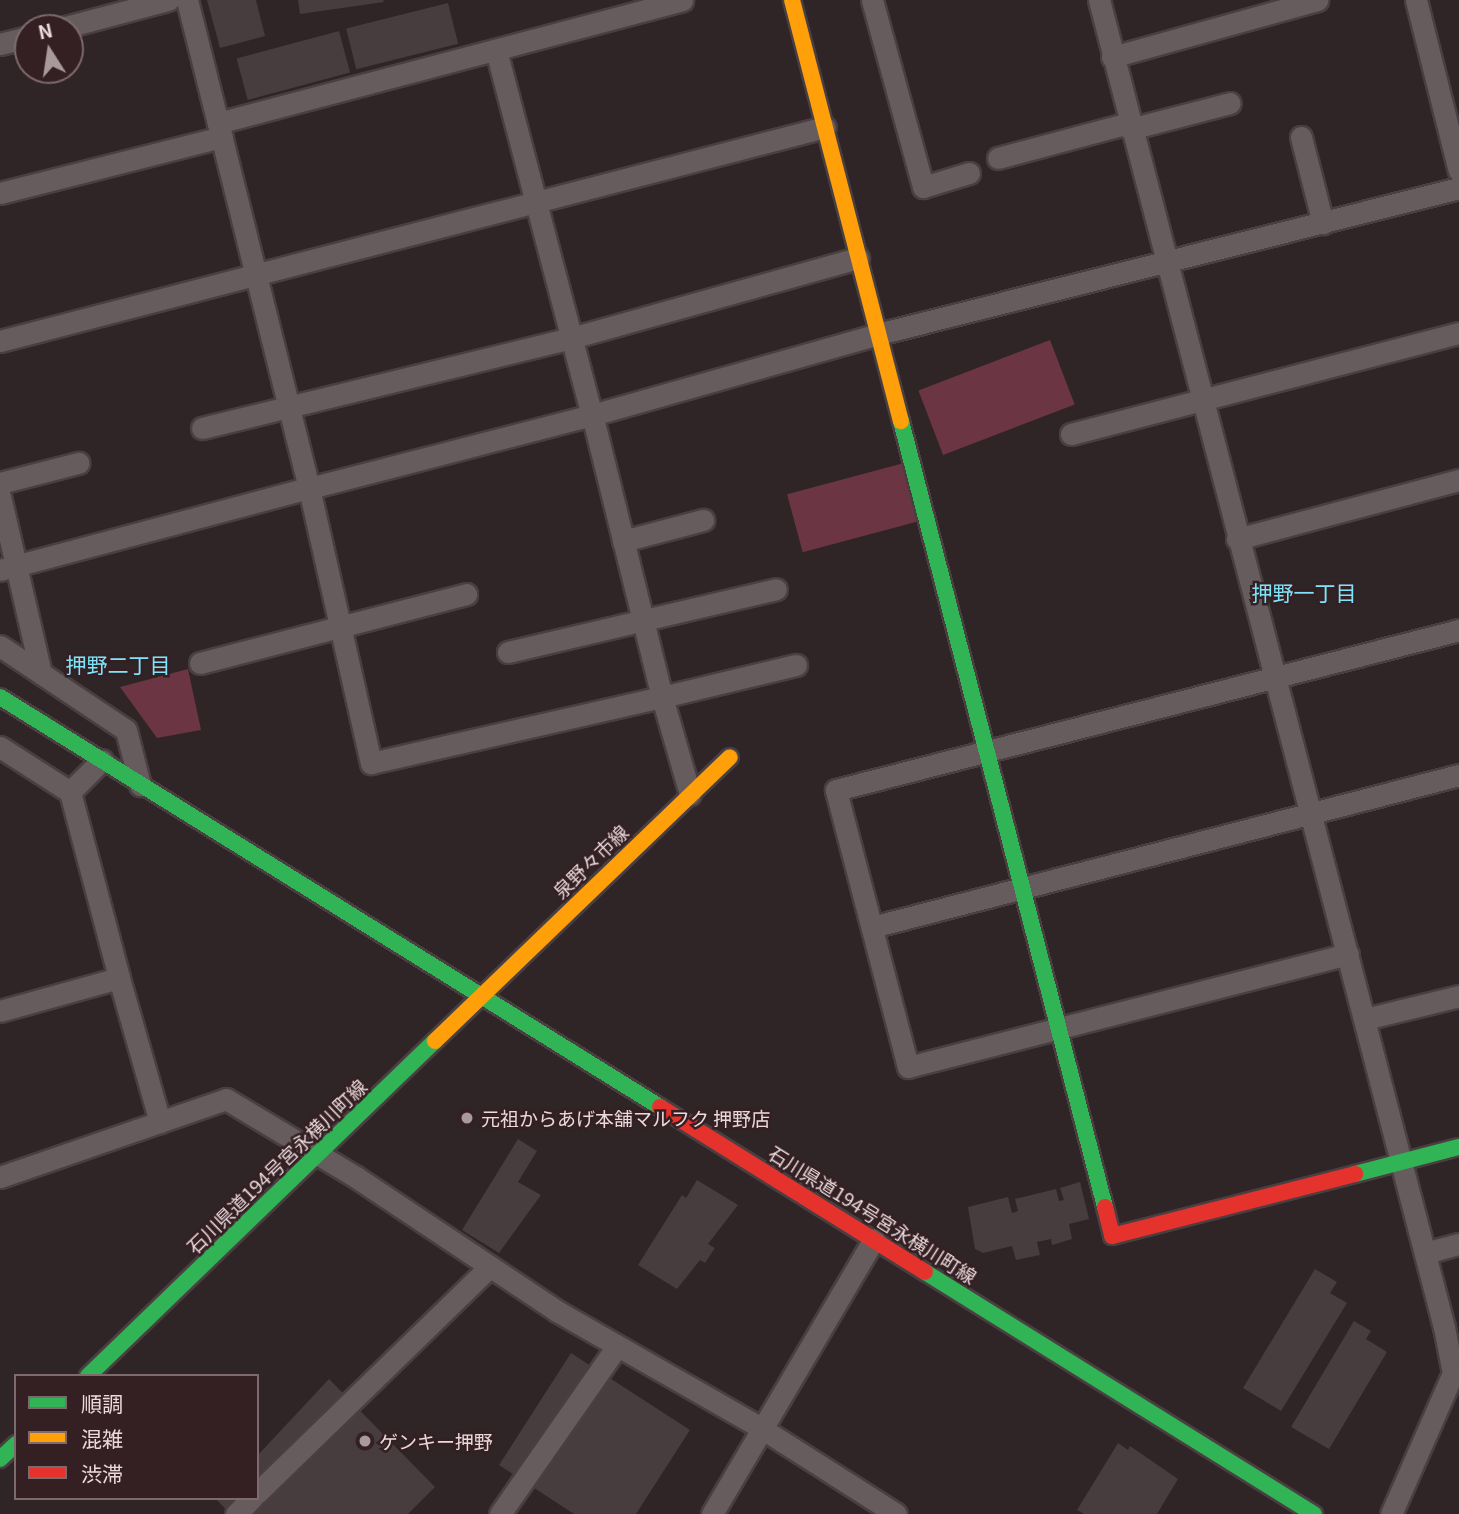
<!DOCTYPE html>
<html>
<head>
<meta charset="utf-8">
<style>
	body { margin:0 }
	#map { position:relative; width:1459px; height:1514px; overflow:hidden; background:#2f2426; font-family:Georgia,"Noto Sans JP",serif }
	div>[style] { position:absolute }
	.green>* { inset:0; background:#6c3543; transform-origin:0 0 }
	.building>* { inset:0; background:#473c3e; transform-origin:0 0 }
	.roads { filter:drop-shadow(2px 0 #493f41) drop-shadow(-2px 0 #493f41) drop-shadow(0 2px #493f41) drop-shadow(0 -2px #493f41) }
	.street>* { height:21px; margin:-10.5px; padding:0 10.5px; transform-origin:10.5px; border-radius:10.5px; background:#665c5e }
	.fast>* { height:16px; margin:-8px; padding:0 8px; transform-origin:8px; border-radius:8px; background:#30b455 }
	.slow>* { height:16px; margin:-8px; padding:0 8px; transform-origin:8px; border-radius:8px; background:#ff9f0a }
	.jam>* { height:16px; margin:-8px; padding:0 8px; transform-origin:8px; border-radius:8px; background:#e5322d }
	.dots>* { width:19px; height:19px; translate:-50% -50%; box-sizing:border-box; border:4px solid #341f23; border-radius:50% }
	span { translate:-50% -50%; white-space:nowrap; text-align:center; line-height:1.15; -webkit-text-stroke:5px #341f23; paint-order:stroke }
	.street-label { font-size:19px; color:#e9dadc }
	.poi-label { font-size:19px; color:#e9dadc }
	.left { translate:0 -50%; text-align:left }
	.neighbourhood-label { font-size:21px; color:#7ee4fa }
	.legend { position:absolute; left:14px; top:1374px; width:245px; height:126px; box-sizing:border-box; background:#341f23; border:2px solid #7c6a6d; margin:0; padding:9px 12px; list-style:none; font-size:21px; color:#e9dadc }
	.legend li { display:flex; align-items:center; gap:14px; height:35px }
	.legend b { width:35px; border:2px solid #7c6a6d }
	.north { position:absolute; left:14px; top:14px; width:70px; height:70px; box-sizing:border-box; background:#341f23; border:2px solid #7c6a6d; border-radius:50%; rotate:348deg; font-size:19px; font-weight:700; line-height:28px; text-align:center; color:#e9dadc }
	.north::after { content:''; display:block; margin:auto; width:24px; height:32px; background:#a89a9c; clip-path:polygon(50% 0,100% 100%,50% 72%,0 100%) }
</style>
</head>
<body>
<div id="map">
	<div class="green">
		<div style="left:1050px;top:340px;width:69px;height:141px;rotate:69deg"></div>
		<div style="left:904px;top:463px;width:60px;height:121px;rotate:75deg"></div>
		<div style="clip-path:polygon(188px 669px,201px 730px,157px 738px,120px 687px)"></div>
	</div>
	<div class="building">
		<div style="clip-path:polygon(207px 0,256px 0,265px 36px,220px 48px)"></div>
		<div style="clip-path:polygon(298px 0,383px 0,384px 2px,300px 14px)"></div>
		<div style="left:448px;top:3px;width:42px;height:105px;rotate:76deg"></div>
		<div style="left:339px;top:31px;width:43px;height:106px;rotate:75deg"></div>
		<div style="clip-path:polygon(518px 1139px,537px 1151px,518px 1182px,541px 1195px,499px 1253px,462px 1230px)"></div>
		<div style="clip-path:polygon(697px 1180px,738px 1205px,708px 1244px,715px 1248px,705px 1263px,700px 1260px,677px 1289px,638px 1265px,682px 1195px,686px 1198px)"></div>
		<div style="clip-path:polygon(1080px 1182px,1089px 1219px,1069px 1224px,1072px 1239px,1052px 1245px,1051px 1239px,1037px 1242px,1040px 1255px,1016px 1260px,1012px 1246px,983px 1253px,975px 1249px,968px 1207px,1008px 1197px,1012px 1213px,1018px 1211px,1015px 1199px,1056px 1189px,1059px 1201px,1064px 1200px,1060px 1188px)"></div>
		<div style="clip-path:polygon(1315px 1269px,1337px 1282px,1330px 1293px,1347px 1303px,1281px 1411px,1243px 1388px)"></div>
		<div style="clip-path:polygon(1354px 1321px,1371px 1331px,1366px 1339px,1387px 1352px,1329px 1449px,1291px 1427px)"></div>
		<div style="clip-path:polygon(571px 1353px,690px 1430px,636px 1514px,574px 1514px,499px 1465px)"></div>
		<div style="clip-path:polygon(329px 1379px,435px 1487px,408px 1514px,230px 1514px,215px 1498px,257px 1498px,257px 1456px)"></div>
		<div style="clip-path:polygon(1118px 1443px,1128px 1450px,1130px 1446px,1178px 1479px,1157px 1514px,1084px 1514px,1077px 1510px)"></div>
	</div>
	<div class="roads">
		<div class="street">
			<div style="left:187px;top:0;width:127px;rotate:75.9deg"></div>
			<div style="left:872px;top:0;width:194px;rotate:74.7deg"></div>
			<div style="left:923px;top:187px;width:48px;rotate:-16.9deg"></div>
			<div style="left:1099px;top:0;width:1371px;rotate:75.43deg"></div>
			<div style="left:1444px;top:1327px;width:47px;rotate:78.9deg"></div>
			<div style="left:1453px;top:1373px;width:154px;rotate:113.7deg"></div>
			<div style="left:1416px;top:0;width:176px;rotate:75.9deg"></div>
			<div style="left:62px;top:28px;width:110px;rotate:-14.8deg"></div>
			<div style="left:0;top:44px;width:29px;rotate:-14deg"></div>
			<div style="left:496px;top:50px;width:377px;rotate:75.3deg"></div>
			<div style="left:592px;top:415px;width:292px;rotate:165.5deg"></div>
			<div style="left:309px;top:488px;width:282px;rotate:77.3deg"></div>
			<div style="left:371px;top:763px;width:298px;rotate:-12.8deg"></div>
			<div style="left:662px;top:697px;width:101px;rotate:73.9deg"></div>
			<div style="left:1112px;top:57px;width:213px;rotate:-15.5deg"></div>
			<div style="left:1130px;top:129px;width:103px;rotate:-14.6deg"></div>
			<div style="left:1301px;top:137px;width:89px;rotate:75.7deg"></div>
			<div style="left:998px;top:158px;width:136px;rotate:-15deg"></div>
			<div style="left:0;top:193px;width:229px;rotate:-14.2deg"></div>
			<div style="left:0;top:341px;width:852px;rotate:-14.54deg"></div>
			<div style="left:202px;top:428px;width:380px;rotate:-13.7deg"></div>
			<div style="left:571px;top:338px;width:298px;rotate:-15.6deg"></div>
			<div style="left:1071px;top:434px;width:401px;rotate:-14.6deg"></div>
			<div style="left:0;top:483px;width:81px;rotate:-14.4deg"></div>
			<div style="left:0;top:496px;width:182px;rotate:77deg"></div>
			<div style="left:1237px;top:539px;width:230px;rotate:-14.9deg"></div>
			<div style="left:623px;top:541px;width:83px;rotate:-14.7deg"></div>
			<div style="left:0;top:570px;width:320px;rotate:-14.9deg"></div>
			<div style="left:309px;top:488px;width:376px;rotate:-104deg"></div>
			<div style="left:218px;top:123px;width:480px;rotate:-14.8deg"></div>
			<div style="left:0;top:646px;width:151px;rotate:33.7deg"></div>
			<div style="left:126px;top:730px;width:57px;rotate:75.7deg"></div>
			<div style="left:508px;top:652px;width:275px;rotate:-13.2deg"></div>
			<div style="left:200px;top:663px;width:275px;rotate:-14.5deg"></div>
			<div style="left:796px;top:665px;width:138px;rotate:166.6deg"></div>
			<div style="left:662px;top:697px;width:291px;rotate:-103.9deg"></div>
			<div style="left:592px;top:415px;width:297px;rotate:-15.8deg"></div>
			<div style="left:878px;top:334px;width:599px;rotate:-14.11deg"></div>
			<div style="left:0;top:747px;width:83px;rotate:32.7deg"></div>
			<div style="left:70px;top:792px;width:192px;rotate:75.2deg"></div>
			<div style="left:119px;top:978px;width:123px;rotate:164.5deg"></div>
			<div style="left:70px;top:792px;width:45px;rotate:-45deg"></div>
			<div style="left:872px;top:927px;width:606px;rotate:-14.52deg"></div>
			<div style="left:1348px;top:954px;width:454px;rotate:165.6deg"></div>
			<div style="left:908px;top:1067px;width:286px;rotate:-104.6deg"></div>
			<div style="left:836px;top:790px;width:643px;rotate:-14.4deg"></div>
			<div style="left:119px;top:978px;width:150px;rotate:74.1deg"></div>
			<div style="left:1365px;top:1019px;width:97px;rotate:-13.7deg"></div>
			<div style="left:0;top:1177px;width:239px;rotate:-19deg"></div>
			<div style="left:226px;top:1099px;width:152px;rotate:31deg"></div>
			<div style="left:356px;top:1177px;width:242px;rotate:33.7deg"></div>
			<div style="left:557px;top:1311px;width:235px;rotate:29.8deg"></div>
			<div style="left:761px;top:1428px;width:160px;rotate:32.5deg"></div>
			<div style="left:1425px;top:1253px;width:35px;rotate:-15deg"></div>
			<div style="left:257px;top:1493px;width:322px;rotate:-44.2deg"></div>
			<div style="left:236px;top:1514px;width:23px;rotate:-45deg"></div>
			<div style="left:500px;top:1514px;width:205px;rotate:-55.1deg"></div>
			<div style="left:712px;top:1514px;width:319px;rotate:-59.5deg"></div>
		</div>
		<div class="fast">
			<div style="left:901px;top:421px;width:812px;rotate:75.45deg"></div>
			<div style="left:0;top:697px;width:777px;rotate:31.85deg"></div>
			<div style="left:1355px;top:1174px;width:107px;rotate:-14.6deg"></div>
			<div style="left:925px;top:1272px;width:458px;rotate:31.9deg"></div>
			<div style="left:88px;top:1376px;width:482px;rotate:-44deg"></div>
			<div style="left:0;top:1459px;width:22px;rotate:-43deg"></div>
		</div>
		<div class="slow">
			<div style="left:792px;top:0;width:435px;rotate:75.5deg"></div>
			<div style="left:435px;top:1041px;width:409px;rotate:-43.9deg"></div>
		</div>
		<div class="jam">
			<div style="left:660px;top:1107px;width:312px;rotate:31.9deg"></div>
			<div style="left:1105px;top:1207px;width:30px;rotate:76deg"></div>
			<div style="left:1112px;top:1236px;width:251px;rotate:-14.3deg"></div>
		</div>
	</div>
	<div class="dots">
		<div style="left:467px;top:1118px;background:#a89a9c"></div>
		<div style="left:365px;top:1441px;background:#a89a9c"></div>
	</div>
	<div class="street-label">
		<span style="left:590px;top:861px;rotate:-44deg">泉野々市線</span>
		<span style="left:276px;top:1166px;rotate:-44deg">石川県道194号宮永横川町線</span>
		<span style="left:873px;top:1214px;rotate:32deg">石川県道194号宮永横川町線</span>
	</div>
	<div class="poi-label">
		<span class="left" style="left:481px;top:1118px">元祖からあげ本舗マルフク 押野店</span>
		<span class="left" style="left:379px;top:1441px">ゲンキー押野</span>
	</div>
	<div class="neighbourhood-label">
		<span style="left:1304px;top:592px">押野一丁目</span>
		<span style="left:118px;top:664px">押野二丁目</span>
	</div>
	<ul class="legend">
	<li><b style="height:9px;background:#30b455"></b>順調</li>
	<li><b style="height:9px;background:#ff9f0a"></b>混雑</li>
	<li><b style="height:9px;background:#e5322d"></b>渋滞</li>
	</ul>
	<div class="north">N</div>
</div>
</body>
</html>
